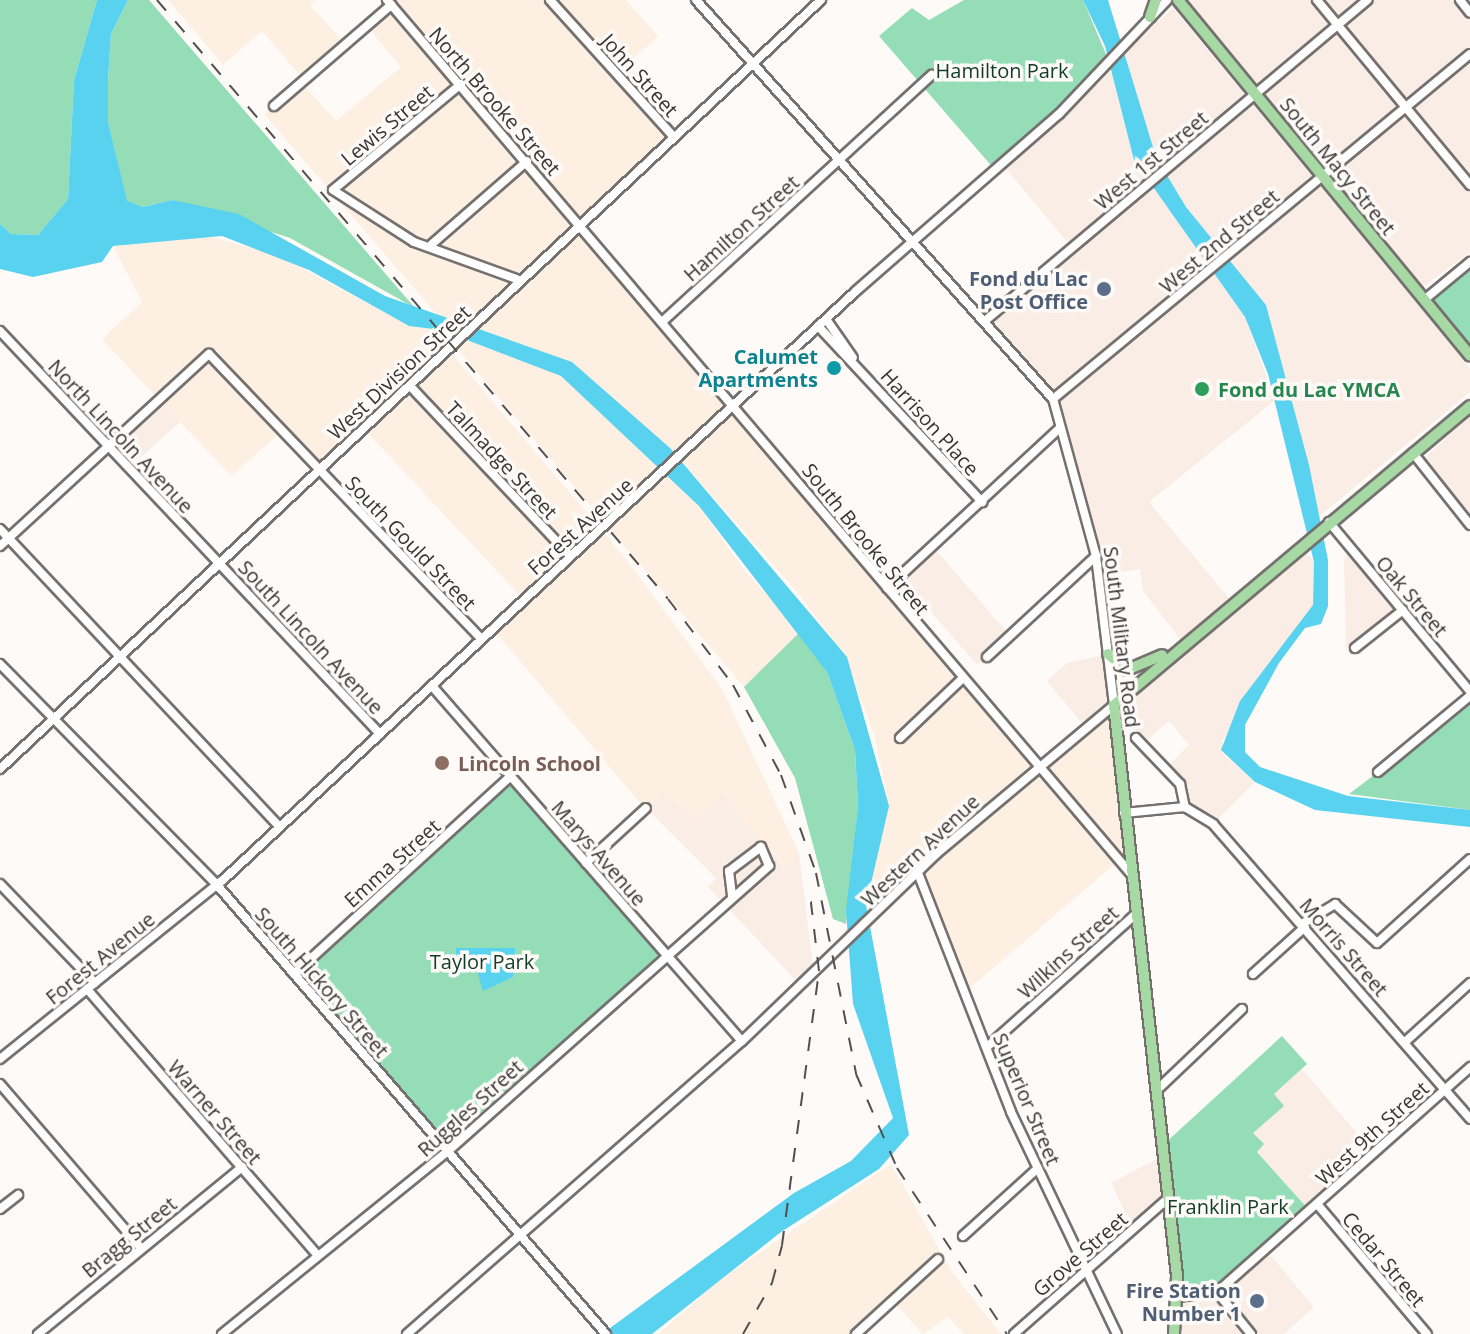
<!DOCTYPE html>
<html>
<head>
<meta charset="utf-8">
<style>
	body { margin:0 }
	#map { position:relative; width:1470px; height:1334px; overflow:hidden; background:#fefaf8; font-family:"Open Sans",sans-serif }
	div>[style] { position:absolute }
	.built>* { inset:0; background:#f9ede6; transform-origin:0 0 }
	.industrial>* { inset:0; background:#fdefe1 }
	.green>* { inset:0; background:#94ddb7; transform-origin:0 0 }
	.water>* { inset:0; background:#59d2ef }
	.roads { filter:drop-shadow(2px 0 #75716f) drop-shadow(-2px 0 #75716f) drop-shadow(0 2px #75716f) drop-shadow(0 -2px #75716f) }
	.minor>* { height:8px; margin:-4px; padding:0 4px; transform-origin:4px; border-radius:4px; background:#fff }
	.major>* { height:10px; margin:-5px; padding:0 5px; transform-origin:5px; border-radius:5px; background:#a6d9a4 }
	.rail>* { height:2px; margin-top:-1px; transform-origin:0; background:repeating-linear-gradient(90deg,#52504f 0 14px,transparent 0 28px) }
	.dots>* { width:22px; height:22px; translate:-50% -50%; box-sizing:border-box; border:4px solid #fefaf8; border-radius:50% }
	span { translate:-50% -50%; white-space:nowrap; text-align:center; line-height:1.15; -webkit-text-stroke:7px #fefaf8; paint-order:stroke }
	.park-label { font-size:20px; color:#123c29 }
	.street-label { font-size:20px; color:#373635 }
	.service-label { font-size:20px; color:#4e5e75; font-weight:700 }
	.right { translate:-100% -50%; text-align:right }
	.culture-label { font-size:20px; color:#0d838f; font-weight:700 }
	.leisure-label { font-size:20px; color:#27864d; font-weight:700 }
	.left { translate:0 -50%; text-align:left }
	.education-label { font-size:20px; color:#785e54; font-weight:700 }
</style>
</head>
<body>
<div id="map">
	<div class="built">
		<div style="clip-path:polygon(1186px 0,1470px 0,1470px 252px,1423px 287px)"></div>
		<div style="clip-path:polygon(1173px 8px,1470px 368px,1470px 392px,1316px 519px,1266px 305px,1186px 207px,1156px 157px,1133px 87px,1125px 51px)"></div>
		<div style="clip-path:polygon(1108px 59px,1134px 160px,1245px 317px,1275px 400px,1149px 502px,1232px 602px,1301px 545px,1314px 562px,1313px 605px,1222px 741px,1224px 755px,1255px 782px,1213px 824px,1185px 807px,1184px 791px,1167px 767px,1189px 745px,1169px 721px,1145px 742px,1114px 705px,1086px 728px,1047px 681px,1067px 663px,1108px 654px,1114px 704px,1183px 643px,1143px 591px,1140px 569px,1098px 576px,1053px 399px,986px 320px,1072px 248px,1002px 164px)"></div>
		<div style="left:159px;top:399px;width:31px;height:69px;rotate:48deg"></div>
		<div style="clip-path:polygon(1470px 416px,1470px 517px,1424px 459px)"></div>
		<div style="left:933px;top:547px;width:118px;height:44px;rotate:49deg"></div>
		<div style="clip-path:polygon(1348px 553px,1394px 610px,1346px 651px,1344px 561px)"></div>
		<div style="clip-path:polygon(662px 793px,722px 794px,784px 866px,799px 853px,814px 974px,801px 986px,708px 887px,716px 878px,646px 808px)"></div>
		<div style="clip-path:polygon(1302px 1069px,1374px 1153px,1310px 1211px,1257px 1151px,1253px 1133px,1283px 1106px,1274px 1094px)"></div>
		<div style="clip-path:polygon(1162px 1156px,1168px 1198px,1133px 1229px,1111px 1183px)"></div>
		<div style="clip-path:polygon(1266px 1250px,1314px 1307px,1284px 1334px,1174px 1334px,1178px 1297px)"></div>
	</div>
	<div class="industrial">
		<div style="clip-path:polygon(168px 0,317px 0,310px 6px,346px 44px,304px 80px,262px 31px,223px 65px)"></div>
		<div style="clip-path:polygon(387px 0,626px 0,658px 36px,617px 74px,673px 136px,578px 223px,1038px 767px,1114px 705px,1131px 874px,1117px 862px,965px 992px,918px 873px,869px 924px,866px 905px,889px 806px,875px 738px,846px 657px,797px 592px,670px 448px,609px 397px,461px 319px,439px 317px,264px 114px,301px 82px,336px 121px,401px 67px,367px 26px,391px 5px)"></div>
		<div style="clip-path:polygon(209px 236px,280px 256px,409px 326px,431px 329px,626px 559px,722px 689px,799px 853px,785px 866px,722px 795px,693px 821px,662px 793px,646px 808px,640px 803px,492px 628px,523px 599px,364px 429px,318px 468px,282px 431px,231px 476px,102px 339px,142px 302px,113px 246px)"></div>
		<div style="clip-path:polygon(463px 338px,561px 376px,699px 506px,745px 571px,801px 631px,744px 687px,455px 346px)"></div>
		<div style="clip-path:polygon(891px 1164px,952px 1272px,1001px 1334px,964px 1334px,948px 1317px,923px 1334px,893px 1301px,856px 1334px,658px 1334px,721px 1279px)"></div>
	</div>
	<div class="green">
		<div style="clip-path:polygon(0 0,97px 0,74px 80px,68px 199px,38px 235px,11px 234px,0 224px)"></div>
		<div style="clip-path:polygon(128px 0,149px 0,415px 308px,290px 238px,172px 200px,143px 207px,126px 201px,108px 122px,108px 80px,111px 34px)"></div>
		<div style="clip-path:polygon(964px 0,1083px 0,1108px 59px,995px 170px,879px 36px,912px 8px,929px 20px)"></div>
		<div style="clip-path:polygon(1470px 262px,1470px 356px,1424px 300px)"></div>
		<div style="clip-path:polygon(801px 631px,827px 672px,855px 750px,858px 806px,846px 924px,833px 919px,795px 778px,744px 687px)"></div>
		<div style="clip-path:polygon(1470px 696px,1470px 810px,1349px 794px,1378px 772px)"></div>
		<div style="left:511px;top:776px;width:234px;height:294px;rotate:49deg"></div>
		<div style="clip-path:polygon(1282px 1036px,1307px 1064px,1274px 1094px,1284px 1106px,1253px 1133px,1264px 1144px,1257px 1152px,1310px 1211px,1217px 1292px,1178px 1297px,1162px 1146px)"></div>
	</div>
	<div class="water">
		<div style="clip-path:polygon(97px 0,128px 0,111px 34px,108px 80px,108px 122px,127px 201px,143px 207px,172px 200px,239px 214px,385px 296px,572px 362px,670px 448px,847px 657px,889px 806px,866px 905px,909px 1135px,879px 1169px,781px 1232px,652px 1334px,602px 1334px,794px 1193px,851px 1161px,893px 1118px,853px 1004px,846px 911px,858px 806px,855px 750px,827px 672px,699px 506px,561px 376px,441px 330px,409px 326px,309px 270px,222px 236px,113px 246px,102px 262px,33px 277px,0 269px,0 224px,11px 234px,38px 235px,68px 199px,74px 80px)"></div>
		<div style="clip-path:polygon(1083px 0,1108px 0,1156px 157px,1186px 207px,1266px 305px,1309px 465px,1328px 560px,1328px 606px,1321px 624px,1305px 628px,1279px 663px,1245px 725px,1245px 752px,1260px 767px,1348px 796px,1470px 810px,1470px 827px,1315px 810px,1255px 782px,1221px 750px,1240px 701px,1313px 605px,1314px 562px,1268px 374px,1245px 317px,1134px 160px,1105px 46px)"></div>
		<div style="clip-path:polygon(456px 948px,515px 948px,513px 977px,483px 991px,475px 964px,456px 964px)"></div>
	</div>
	<div class="roads">
		<div class="minor">
			<div style="left:387px;top:0;width:1148px;rotate:49.59deg"></div>
			<div style="left:550px;top:0;width:183px;rotate:47.9deg"></div>
			<div style="left:1317px;top:0;width:240px;rotate:50.4deg"></div>
			<div style="left:1460px;top:0;width:16px;rotate:52deg"></div>
			<div style="left:461px;top:84px;width:166px;rotate:140.4deg"></div>
			<div style="left:333px;top:190px;width:96px;rotate:32.7deg"></div>
			<div style="left:414px;top:242px;width:109px;rotate:19.9deg"></div>
			<div style="left:274px;top:106px;width:155px;rotate:-40.8deg"></div>
			<div style="left:432px;top:244px;width:126px;rotate:-41.1deg"></div>
			<div style="left:1424px;top:300px;width:60px;rotate:-39.6deg"></div>
			<div style="left:826px;top:319px;width:47px;rotate:55.3deg"></div>
			<div style="left:986px;top:320px;width:498px;rotate:-40deg"></div>
			<div style="left:662px;top:322px;width:366px;rotate:-42.5deg"></div>
			<div style="left:818px;top:326px;width:241px;rotate:47deg"></div>
			<div style="left:0;top:331px;width:554px;rotate:46.68deg"></div>
			<div style="left:411px;top:387px;width:232px;rotate:46.7deg"></div>
			<div style="left:1053px;top:399px;width:541px;rotate:-39.6deg"></div>
			<div style="left:1413px;top:453px;width:92px;rotate:51.6deg"></div>
			<div style="left:1329px;top:522px;width:220px;rotate:50.2deg"></div>
			<div style="left:0;top:529px;width:409px;rotate:46.8deg"></div>
			<div style="left:0;top:546px;width:284px;rotate:-42.6deg"></div>
			<div style="left:209px;top:354px;width:394px;rotate:46.3deg"></div>
			<div style="left:887px;top:588px;width:236px;rotate:-42.8deg"></div>
			<div style="left:1355px;top:648px;width:61px;rotate:-38.4deg"></div>
			<div style="left:987px;top:657px;width:149px;rotate:-42.8deg"></div>
			<div style="left:0;top:664px;width:310px;rotate:45.5deg"></div>
			<div style="left:217px;top:885px;width:594px;rotate:49.1deg"></div>
			<div style="left:432px;top:686px;width:471px;rotate:48.9deg"></div>
			<div style="left:900px;top:738px;width:86px;rotate:-43.6deg"></div>
			<div style="left:1136px;top:738px;width:64px;rotate:46.3deg"></div>
			<div style="left:1180px;top:784px;width:24px;rotate:78deg"></div>
			<div style="left:0;top:769px;width:1125px;rotate:-43.13deg"></div>
			<div style="left:1378px;top:772px;width:119px;rotate:-39.6deg"></div>
			<div style="left:1124px;top:813px;width:61px;rotate:-5.6deg"></div>
			<div style="left:1185px;top:807px;width:33px;rotate:31deg"></div>
			<div style="left:1213px;top:824px;width:391px;rotate:48.9deg"></div>
			<div style="left:586px;top:863px;width:81px;rotate:-42.5deg"></div>
			<div style="left:918px;top:873px;width:256px;rotate:68.7deg"></div>
			<div style="left:1011px;top:1112px;width:246px;rotate:64.5deg"></div>
			<div style="left:0;top:884px;width:137px;rotate:46.2deg"></div>
			<div style="left:1302px;top:924px;width:39px;rotate:-31deg"></div>
			<div style="left:1335px;top:904px;width:57px;rotate:42.9deg"></div>
			<div style="left:1377px;top:943px;width:125px;rotate:-42.1deg"></div>
			<div style="left:294px;top:974px;width:294px;rotate:-42.4deg"></div>
			<div style="left:1253px;top:974px;width:70px;rotate:-42.1deg"></div>
			<div style="left:87px;top:989px;width:353px;rotate:49.1deg"></div>
			<div style="left:1405px;top:1042px;width:88px;rotate:-42.2deg"></div>
			<div style="left:987px;top:1047px;width:200px;rotate:-41.8deg"></div>
			<div style="left:0;top:1059px;width:286px;rotate:-38.8deg"></div>
			<div style="left:223px;top:880px;width:865px;rotate:-42.94deg"></div>
			<div style="left:856px;top:291px;width:269px;rotate:-41.1deg"></div>
			<div style="left:1059px;top:114px;width:157px;rotate:-46.5deg"></div>
			<div style="left:0;top:1084px;width:216px;rotate:49.3deg"></div>
			<div style="left:1158px;top:1089px;width:116px;rotate:-43.6deg"></div>
			<div style="left:1317px;top:1204px;width:170px;rotate:49.8deg"></div>
			<div style="left:0;top:1209px;width:23px;rotate:-38deg"></div>
			<div style="left:963px;top:1236px;width:101px;rotate:-42.2deg"></div>
			<div style="left:1217px;top:1292px;width:54px;rotate:51deg"></div>
			<div style="left:1178px;top:1297px;width:39px;rotate:-7deg"></div>
			<div style="left:1217px;top:1292px;width:339px;rotate:-41.6deg"></div>
			<div style="left:38px;top:1334px;width:264px;rotate:-39.3deg"></div>
			<div style="left:222px;top:1334px;width:289px;rotate:-39deg"></div>
			<div style="left:447px;top:1152px;width:431px;rotate:-41.6deg"></div>
			<div style="left:769px;top:866px;width:21px;rotate:-113deg"></div>
			<div style="left:761px;top:847px;width:40px;rotate:143deg"></div>
			<div style="left:729px;top:871px;width:26px;rotate:83deg"></div>
			<div style="left:407px;top:1334px;width:445px;rotate:-41.2deg"></div>
			<div style="left:742px;top:1041px;width:269px;rotate:-43.9deg"></div>
			<div style="left:936px;top:854px;width:232px;rotate:-39.9deg"></div>
			<div style="left:1114px;top:705px;width:150px;rotate:-96.9deg"></div>
			<div style="left:1096px;top:556px;width:163px;rotate:-105.3deg"></div>
			<div style="left:1053px;top:399px;width:535px;rotate:-131.82deg"></div>
			<div style="left:856px;top:1334px;width:111px;rotate:-42.4deg"></div>
			<div style="left:1014px;top:1334px;width:205px;rotate:-41.4deg"></div>
		</div>
		<div class="major">
			<div style="left:1178px;top:0;width:460px;rotate:50.6deg"></div>
			<div style="left:1150px;top:17px;width:18px;rotate:-71deg"></div>
			<div style="left:1108px;top:654px;width:25px;rotate:40deg"></div>
			<div style="left:1127px;top:670px;width:38px;rotate:-23deg"></div>
			<div style="left:1174px;top:1334px;width:58px;rotate:-87deg"></div>
			<div style="left:1177px;top:1276px;width:574px;rotate:-96.3deg"></div>
			<div style="left:1114px;top:705px;width:465px;rotate:-40deg"></div>
		</div>
	</div>
	<div class="rail">
		<div style="left:157px;top:0;width:787px;rotate:49.53deg"></div>
		<div style="left:668px;top:599px;width:108px;rotate:52.9deg"></div>
		<div style="left:733px;top:685px;width:102px;rotate:61.9deg"></div>
		<div style="left:781px;top:775px;width:104px;rotate:70.3deg"></div>
		<div style="left:816px;top:873px;width:205px;rotate:78.7deg"></div>
		<div style="left:856px;top:1074px;width:103px;rotate:66.4deg"></div>
		<div style="left:897px;top:1168px;width:199px;rotate:56.5deg"></div>
		<div style="left:743px;top:1334px;width:59px;rotate:-60.4deg"></div>
		<div style="left:772px;top:1283px;width:39px;rotate:-75deg"></div>
		<div style="left:782px;top:1245px;width:276px;rotate:-82.3deg"></div>
		<div style="left:819px;top:971px;width:78px;rotate:-96.7deg"></div>
	</div>
	<div class="dots">
		<div style="left:1104px;top:289px;background:#5c6f8a"></div>
		<div style="left:834px;top:368px;background:#0f9aa8"></div>
		<div style="left:1202px;top:389px;background:#2e9e5b"></div>
		<div style="left:442px;top:763px;background:#8d6e63"></div>
		<div style="left:1257px;top:1301px;background:#5c6f8a"></div>
	</div>
	<div class="park-label">
		<span style="left:1002px;top:70px">Hamilton Park</span>
		<span style="left:482px;top:961px">Taylor Park</span>
		<span style="left:1228px;top:1206px">Franklin Park</span>
	</div>
	<div class="street-label">
		<span style="left:640px;top:75px;rotate:48deg">John Street</span>
		<span style="left:495px;top:101px;rotate:49deg">North Brooke Street</span>
		<span style="left:387px;top:125px;rotate:-40deg">Lewis Street</span>
		<span style="left:1151px;top:160px;rotate:-40deg">West 1st Street</span>
		<span style="left:1338px;top:166px;rotate:51deg">South Macy Street</span>
		<span style="left:741px;top:228px;rotate:-42deg">Hamilton Street</span>
		<span style="left:1219px;top:241px;rotate:-40deg">West 2nd Street</span>
		<span style="left:399px;top:372px;rotate:-43deg">West Division Street</span>
		<span style="left:930px;top:422px;rotate:48deg">Harrison Place</span>
		<span style="left:121px;top:436px;rotate:47deg">North Lincoln Avenue</span>
		<span style="left:502px;top:460px;rotate:47deg">Talmadge Street</span>
		<span style="left:580px;top:526px;rotate:-42deg">Forest Avenue</span>
		<span style="left:866px;top:539px;rotate:51deg">South Brooke Street</span>
		<span style="left:411px;top:543px;rotate:46deg">South Gould Street</span>
		<span style="left:1412px;top:596px;rotate:50deg">Oak Street</span>
		<span style="left:311px;top:637px;rotate:47deg">South Lincoln Avenue</span>
		<span style="left:1122px;top:637px;rotate:83deg">South Military Road</span>
		<span style="left:920px;top:850px;rotate:-43deg">Western Avenue</span>
		<span style="left:599px;top:853px;rotate:49deg">Marys Avenue</span>
		<span style="left:392px;top:863px;rotate:-42deg">Emma Street</span>
		<span style="left:1344px;top:947px;rotate:49deg">Morris Street</span>
		<span style="left:1068px;top:952px;rotate:-42deg">Wilkins Street</span>
		<span style="left:100px;top:958px;rotate:-39deg">Forest Avenue</span>
		<span style="left:322px;top:982px;rotate:49deg">South Hickory Street</span>
		<span style="left:1027px;top:1099px;rotate:67deg">Superior Street</span>
		<span style="left:470px;top:1108px;rotate:-42deg">Ruggles Street</span>
		<span style="left:215px;top:1112px;rotate:49deg">Warner Street</span>
		<span style="left:1372px;top:1133px;rotate:-42deg">West 9th Street</span>
		<span style="left:129px;top:1237px;rotate:-39deg">Bragg Street</span>
		<span style="left:1080px;top:1254px;rotate:-41deg">Grove Street</span>
		<span style="left:1384px;top:1259px;rotate:50deg">Cedar Street</span>
	</div>
	<div class="service-label">
		<span class="right" style="left:1088px;top:290px">Fond du Lac<br>Post Office</span>
		<span class="right" style="left:1241px;top:1302px">Fire Station<br>Number 1</span>
	</div>
	<div class="culture-label">
		<span class="right" style="left:818px;top:368px">Calumet<br>Apartments</span>
	</div>
	<div class="leisure-label">
		<span class="left" style="left:1218px;top:389px">Fond du Lac YMCA</span>
	</div>
	<div class="education-label">
		<span class="left" style="left:458px;top:763px">Lincoln School</span>
	</div>
</div>
</body>
</html>
